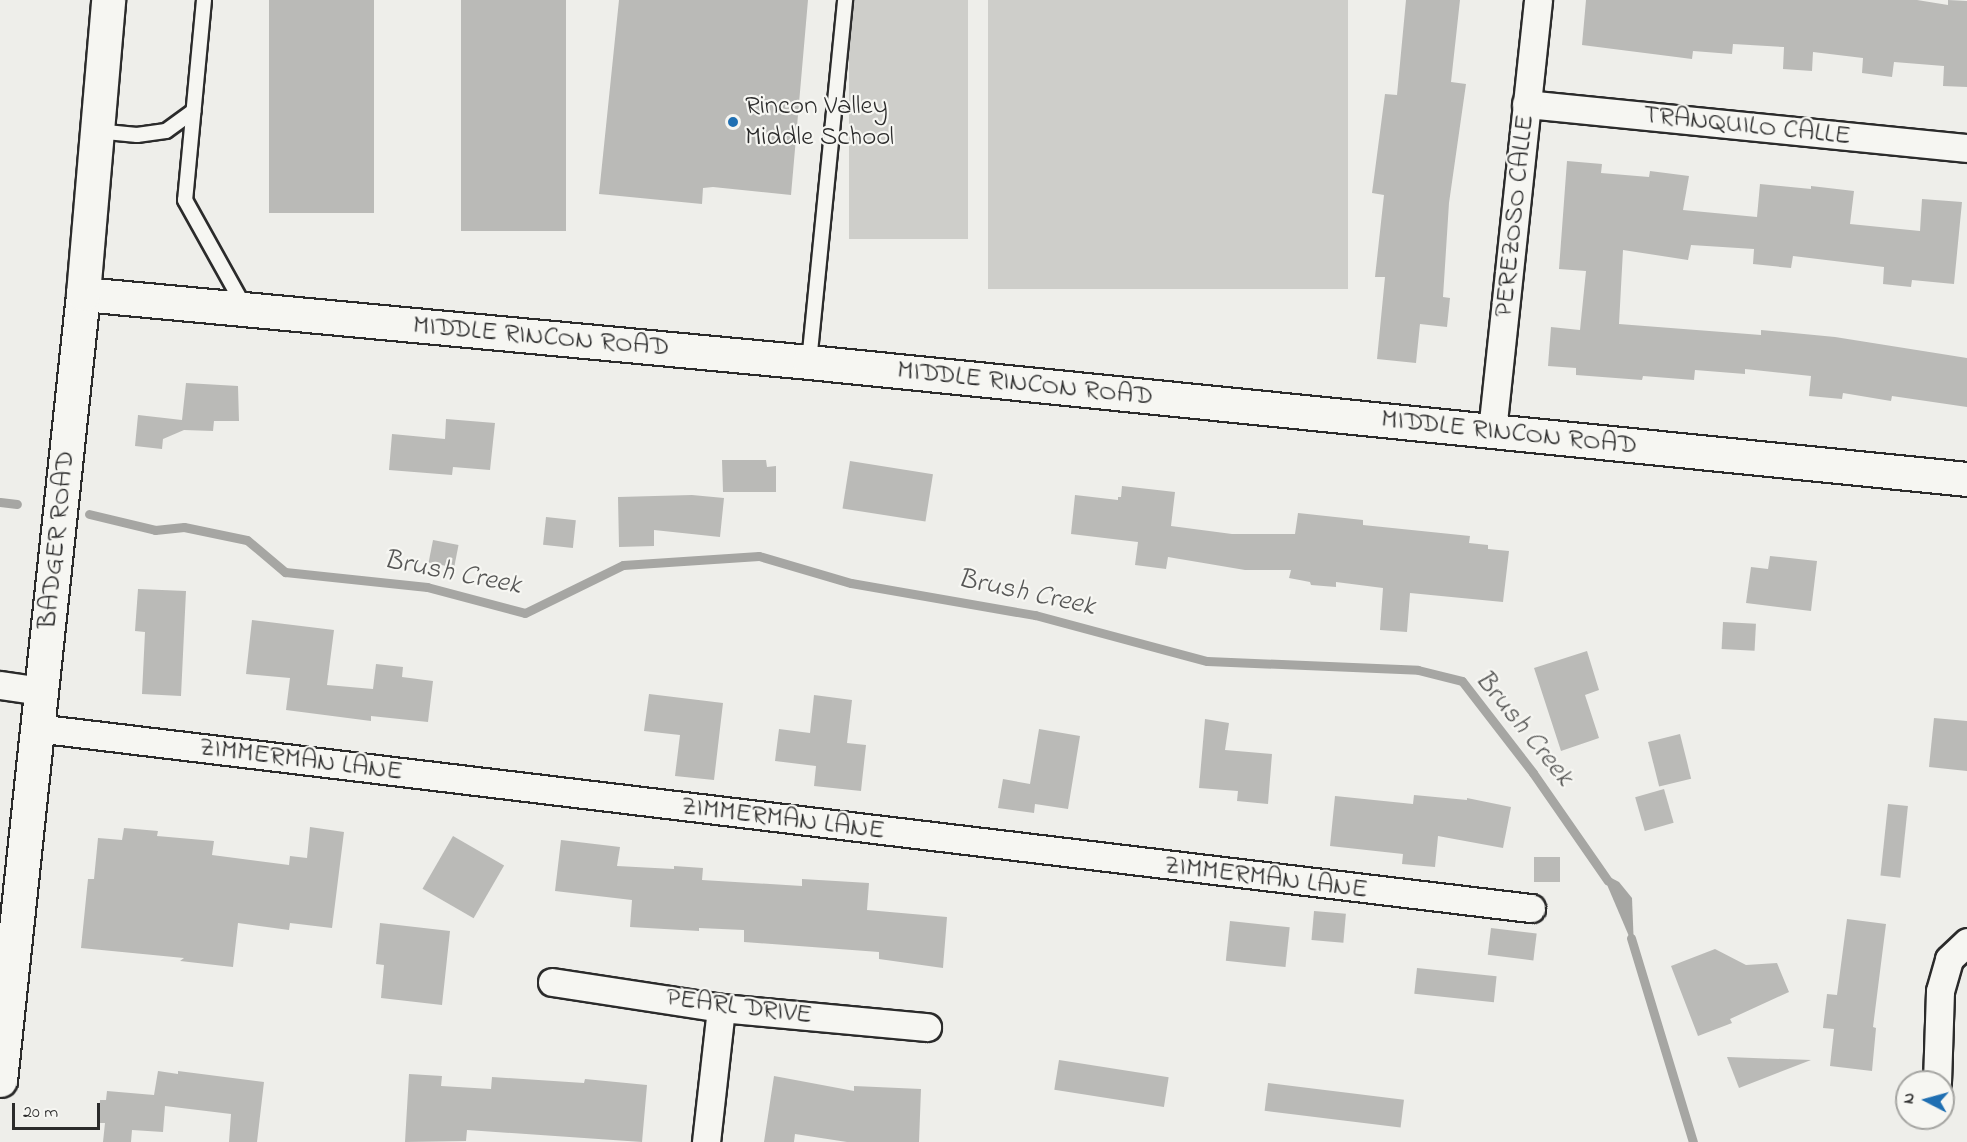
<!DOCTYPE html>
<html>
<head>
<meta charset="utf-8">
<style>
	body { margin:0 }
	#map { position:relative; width:1967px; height:1142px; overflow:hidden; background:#eeeeea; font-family:"Indie Flower",sans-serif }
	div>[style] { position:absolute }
	.green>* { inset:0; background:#cececa; transform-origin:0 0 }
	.water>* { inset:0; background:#a6a6a3 }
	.stream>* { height:9px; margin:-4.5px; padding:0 4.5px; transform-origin:4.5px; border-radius:4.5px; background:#a6a6a3 }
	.building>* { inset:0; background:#babab7; transform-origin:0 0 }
	.roads { filter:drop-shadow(2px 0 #2b2b2b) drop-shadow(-2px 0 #2b2b2b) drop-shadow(0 2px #2b2b2b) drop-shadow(0 -2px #2b2b2b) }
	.service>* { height:14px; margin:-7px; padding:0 7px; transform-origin:7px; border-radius:7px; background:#f6f6f2 }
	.minor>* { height:27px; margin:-13.5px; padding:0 13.5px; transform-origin:13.5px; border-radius:13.5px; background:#f6f6f2 }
	.tertiary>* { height:33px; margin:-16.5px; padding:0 16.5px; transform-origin:16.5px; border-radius:16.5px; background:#f6f6f2 }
	.dots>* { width:16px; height:16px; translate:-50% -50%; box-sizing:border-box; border:3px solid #f6f6f2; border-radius:50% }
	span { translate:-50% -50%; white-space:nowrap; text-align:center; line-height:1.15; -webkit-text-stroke:4.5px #f6f6f2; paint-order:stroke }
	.poi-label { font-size:27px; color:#2b2b2b }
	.left { translate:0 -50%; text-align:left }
	.street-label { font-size:27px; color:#2b2b2b }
	.water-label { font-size:28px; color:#565655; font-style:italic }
	.north { position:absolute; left:1895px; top:1070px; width:60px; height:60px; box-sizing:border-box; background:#f6f6f2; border:2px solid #a5a5a2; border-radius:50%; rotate:276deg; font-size:16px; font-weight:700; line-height:24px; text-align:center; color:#2b2b2b }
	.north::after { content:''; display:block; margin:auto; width:21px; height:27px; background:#1f6fb2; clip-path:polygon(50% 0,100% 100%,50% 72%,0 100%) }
	.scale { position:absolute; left:12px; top:1103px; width:88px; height:27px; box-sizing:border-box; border:3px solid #2b2b2b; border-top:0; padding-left:8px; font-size:18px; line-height:21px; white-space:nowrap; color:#2b2b2b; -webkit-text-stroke:4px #f6f6f2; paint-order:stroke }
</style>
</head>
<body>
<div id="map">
	<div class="green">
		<div style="left:849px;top:0;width:119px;height:239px"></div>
		<div style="left:988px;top:0;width:360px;height:289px"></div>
	</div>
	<div class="water">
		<div style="clip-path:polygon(1602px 873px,1619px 882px,1632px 898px,1634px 948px)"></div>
	</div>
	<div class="stream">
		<div style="left:0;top:502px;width:17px;rotate:7deg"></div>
		<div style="left:89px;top:514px;width:68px;rotate:13.6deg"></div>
		<div style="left:155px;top:530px;width:29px;rotate:-6deg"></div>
		<div style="left:184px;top:527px;width:64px;rotate:11.7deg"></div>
		<div style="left:247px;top:540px;width:50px;rotate:40.1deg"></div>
		<div style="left:285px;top:572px;width:143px;rotate:6deg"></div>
		<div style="left:427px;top:587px;width:101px;rotate:14.9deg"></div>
		<div style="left:525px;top:613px;width:109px;rotate:-26.1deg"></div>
		<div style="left:623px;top:565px;width:136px;rotate:-3.8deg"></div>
		<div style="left:759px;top:556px;width:96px;rotate:16.4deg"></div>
		<div style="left:851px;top:583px;width:187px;rotate:9.9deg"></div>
		<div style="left:1035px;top:615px;width:178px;rotate:15deg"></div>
		<div style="left:1207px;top:661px;width:211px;rotate:2.4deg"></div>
		<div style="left:1418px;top:670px;width:45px;rotate:14deg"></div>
		<div style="left:1462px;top:681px;width:116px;rotate:52.3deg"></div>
		<div style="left:1533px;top:773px;width:131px;rotate:55.2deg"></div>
		<div style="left:1631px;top:938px;width:213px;rotate:73.1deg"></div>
	</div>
	<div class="building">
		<div style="left:269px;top:0;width:105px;height:213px"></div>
		<div style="left:461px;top:0;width:105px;height:231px"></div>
		<div style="clip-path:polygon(619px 0,808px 0,791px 195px,713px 187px,703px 188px,702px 204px,599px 194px)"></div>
		<div style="clip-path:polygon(1406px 0,1460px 0,1451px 82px,1466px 84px,1449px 203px,1443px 297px,1450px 298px,1447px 327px,1420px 324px,1416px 363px,1377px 359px,1385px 277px,1375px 277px,1384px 195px,1372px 193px,1385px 94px,1397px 95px)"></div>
		<div style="clip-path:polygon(1586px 0,1917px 0,1948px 5px,1948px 0,1967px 1px,1967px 87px,1943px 86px,1944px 66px,1894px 62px,1892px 77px,1862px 73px,1863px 58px,1813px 52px,1812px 71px,1783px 69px,1784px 47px,1733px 44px,1732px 54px,1693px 51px,1692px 59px,1582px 45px)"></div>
		<div style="clip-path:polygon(1567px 161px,1602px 164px,1601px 173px,1649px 177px,1650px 171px,1689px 176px,1683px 210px,1757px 217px,1760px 184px,1811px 189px,1811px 186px,1854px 191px,1850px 224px,1920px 231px,1922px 199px,1962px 202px,1954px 284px,1912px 280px,1911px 287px,1883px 284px,1884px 267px,1793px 256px,1791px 268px,1753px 264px,1754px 249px,1691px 245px,1688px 260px,1623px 250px,1619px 324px,1761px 335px,1761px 330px,1835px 337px,1967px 358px,1967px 407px,1892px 396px,1891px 401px,1843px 393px,1842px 399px,1809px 396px,1811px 376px,1745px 369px,1745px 374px,1695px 370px,1694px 380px,1643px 376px,1642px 380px,1576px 375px,1576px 368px,1548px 366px,1551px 327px,1580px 330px,1586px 271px,1559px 269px)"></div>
		<div style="clip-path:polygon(186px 383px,238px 386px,239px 421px,214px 421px,213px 431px,184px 430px,163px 439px,162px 449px,135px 446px,138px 415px,182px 420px)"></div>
		<div style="clip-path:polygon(446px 419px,495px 423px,490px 470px,453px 467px,452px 475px,389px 470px,392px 434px,445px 439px)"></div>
		<div style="clip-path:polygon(722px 460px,766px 460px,767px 467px,776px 466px,776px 492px,723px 492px)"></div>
		<div style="left:850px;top:461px;width:84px;height:48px;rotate:9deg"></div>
		<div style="clip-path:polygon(1122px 486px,1175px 492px,1171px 526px,1232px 534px,1295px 534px,1298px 513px,1363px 520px,1363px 525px,1470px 536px,1469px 543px,1488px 545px,1488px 549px,1509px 551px,1503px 602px,1410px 593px,1407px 632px,1380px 630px,1383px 588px,1336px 582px,1336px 587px,1311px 585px,1310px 582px,1289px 578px,1291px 570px,1245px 570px,1168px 557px,1166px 569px,1135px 565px,1138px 542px,1071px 534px,1075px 495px,1118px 500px,1118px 497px,1121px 497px)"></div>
		<div style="clip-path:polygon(692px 495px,724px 498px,720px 537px,654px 530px,654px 546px,619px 547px,618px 497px)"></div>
		<div style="left:546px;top:517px;width:30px;height:28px;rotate:6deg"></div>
		<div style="left:433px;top:540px;width:26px;height:23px;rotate:11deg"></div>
		<div style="clip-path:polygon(1770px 556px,1817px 561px,1811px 611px,1746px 603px,1751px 567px,1768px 569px)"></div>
		<div style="clip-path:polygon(138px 589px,186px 591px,181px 696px,142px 694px,145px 632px,135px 631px)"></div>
		<div style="clip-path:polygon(252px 620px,334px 630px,327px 685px,373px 689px,376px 664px,403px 667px,402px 677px,433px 681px,428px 722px,371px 716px,371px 721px,286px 710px,290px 678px,246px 674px)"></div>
		<div style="left:1723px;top:622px;width:33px;height:27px;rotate:3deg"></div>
		<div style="clip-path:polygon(1587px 651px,1599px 690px,1585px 695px,1599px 738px,1561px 751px,1534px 668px)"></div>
		<div style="clip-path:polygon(649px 694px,723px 703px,714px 780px,675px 776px,680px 735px,644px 731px)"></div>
		<div style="clip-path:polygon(814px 695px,852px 700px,847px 743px,866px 745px,861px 791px,814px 786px,816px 766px,775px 761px,779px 729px,810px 733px)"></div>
		<div style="clip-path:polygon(1934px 718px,1967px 721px,1967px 771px,1929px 767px)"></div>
		<div style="clip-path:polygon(1205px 719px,1229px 723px,1225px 750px,1272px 754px,1268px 804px,1237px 801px,1238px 791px,1199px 788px)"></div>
		<div style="clip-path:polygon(1039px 729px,1080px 736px,1068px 809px,1035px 804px,1034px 813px,998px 808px,1003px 779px,1030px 784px)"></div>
		<div style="left:1680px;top:734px;width:46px;height:33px;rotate:76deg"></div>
		<div style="left:1664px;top:789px;width:35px;height:30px;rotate:74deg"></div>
		<div style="clip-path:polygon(1414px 795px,1467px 800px,1467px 798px,1511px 807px,1503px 848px,1438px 836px,1435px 867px,1402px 864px,1403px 854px,1330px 846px,1335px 796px,1413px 804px)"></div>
		<div style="left:1888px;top:804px;width:20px;height:72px;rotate:6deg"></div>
		<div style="clip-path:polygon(310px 827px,344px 832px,332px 928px,290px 923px,289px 930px,238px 923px,233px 967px,180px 961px,184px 958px,81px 948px,88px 879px,94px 879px,98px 838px,122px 840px,124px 828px,158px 831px,157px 836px,214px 841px,212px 855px,289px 865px,290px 856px,307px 858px)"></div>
		<div style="left:453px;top:836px;width:59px;height:61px;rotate:30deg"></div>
		<div style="clip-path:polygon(561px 840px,620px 847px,617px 866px,674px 869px,674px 866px,703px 868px,702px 880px,802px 886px,802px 879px,869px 883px,867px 910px,947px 917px,943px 968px,879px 959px,879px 952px,744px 942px,744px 930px,699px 928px,699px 931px,630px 927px,632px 900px,555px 891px)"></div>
		<div style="left:1534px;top:857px;width:26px;height:25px"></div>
		<div style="left:1314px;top:911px;width:32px;height:29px;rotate:5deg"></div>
		<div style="clip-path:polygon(1847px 919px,1886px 924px,1873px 1027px,1876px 1028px,1872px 1071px,1830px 1066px,1834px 1029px,1823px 1028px,1827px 994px,1837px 995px)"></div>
		<div style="left:1230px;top:921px;width:60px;height:40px;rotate:6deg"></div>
		<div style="clip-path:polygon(380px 923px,450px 931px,442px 1005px,381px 998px,384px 965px,376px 964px)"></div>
		<div style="left:1491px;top:928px;width:46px;height:27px;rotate:7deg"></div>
		<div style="clip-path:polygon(1715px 949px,1746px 965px,1777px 963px,1789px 992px,1730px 1019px,1732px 1023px,1698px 1036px,1671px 966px)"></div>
		<div style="left:1417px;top:968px;width:80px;height:26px;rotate:6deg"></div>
		<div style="clip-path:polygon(1727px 1057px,1811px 1060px,1739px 1088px)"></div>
		<div style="left:1059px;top:1060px;width:111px;height:30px;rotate:9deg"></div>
		<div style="clip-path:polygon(158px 1071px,178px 1074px,178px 1071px,264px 1082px,257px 1142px,229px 1142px,231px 1114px,165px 1106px,163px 1132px,132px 1130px,131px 1142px,103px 1142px,105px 1123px,99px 1123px,100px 1100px,106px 1100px,107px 1091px,154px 1095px)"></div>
		<div style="clip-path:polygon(409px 1074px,442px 1076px,441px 1086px,491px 1089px,492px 1077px,584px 1083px,585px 1079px,647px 1085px,642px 1142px,467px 1130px,466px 1141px,405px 1142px)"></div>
		<div style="clip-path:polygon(774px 1076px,854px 1091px,854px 1086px,921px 1089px,919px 1142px,847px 1142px,795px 1134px,794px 1142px,764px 1142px)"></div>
		<div style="left:1268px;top:1083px;width:137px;height:28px;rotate:7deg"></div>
	</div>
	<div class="roads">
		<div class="service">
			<div style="left:204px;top:0;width:201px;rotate:95.4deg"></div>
			<div style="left:185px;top:200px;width:124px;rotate:60.9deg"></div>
			<div style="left:96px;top:131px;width:41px;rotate:5.6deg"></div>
			<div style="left:137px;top:135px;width:29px;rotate:-8deg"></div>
			<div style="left:166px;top:131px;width:34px;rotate:-36deg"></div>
			<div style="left:809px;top:362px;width:364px;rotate:-84.3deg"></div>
		</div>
		<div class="minor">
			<div style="left:1526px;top:104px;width:443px;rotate:5.7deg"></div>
			<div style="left:1492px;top:431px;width:433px;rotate:-83.9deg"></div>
			<div style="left:0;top:685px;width:41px;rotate:8.3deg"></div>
			<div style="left:36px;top:728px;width:1506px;rotate:6.87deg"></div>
			<div style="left:552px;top:982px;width:171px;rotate:8.7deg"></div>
			<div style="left:721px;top:1008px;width:207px;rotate:5.3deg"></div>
			<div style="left:1937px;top:1082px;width:91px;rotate:-88.1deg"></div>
			<div style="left:1940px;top:991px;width:33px;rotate:-74deg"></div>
			<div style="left:1949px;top:959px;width:25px;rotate:-43deg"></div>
			<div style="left:706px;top:1142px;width:135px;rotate:-83.6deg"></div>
		</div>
		<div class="tertiary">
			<div style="left:83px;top:294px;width:729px;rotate:5.35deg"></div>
			<div style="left:809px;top:362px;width:1164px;rotate:5.77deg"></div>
			<div style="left:0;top:1080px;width:790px;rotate:-83.97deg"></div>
			<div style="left:83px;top:294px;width:295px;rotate:-85.1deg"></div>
		</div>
	</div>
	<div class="dots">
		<div style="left:733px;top:122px;background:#1f6fb2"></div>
	</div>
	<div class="poi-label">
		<span class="left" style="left:745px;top:122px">Rincon Valley<br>Middle School</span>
	</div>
	<div class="street-label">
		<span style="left:1747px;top:126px;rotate:6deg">TRANQUILO CALLE</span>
		<span style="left:1515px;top:216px;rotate:-84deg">PEREZOSO CALLE</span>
		<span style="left:541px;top:337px;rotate:5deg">MIDDLE RINCON ROAD</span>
		<span style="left:1025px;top:384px;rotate:6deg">MIDDLE RINCON ROAD</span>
		<span style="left:1509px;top:433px;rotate:6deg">MIDDLE RINCON ROAD</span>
		<span style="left:57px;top:540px;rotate:-84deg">BADGER ROAD</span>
		<span style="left:301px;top:760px;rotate:7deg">ZIMMERMAN LANE</span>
		<span style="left:783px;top:819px;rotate:7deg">ZIMMERMAN LANE</span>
		<span style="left:1266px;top:878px;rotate:7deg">ZIMMERMAN LANE</span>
		<span style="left:739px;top:1007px;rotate:7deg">PEARL DRIVE</span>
	</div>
	<div class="water-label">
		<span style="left:452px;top:574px;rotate:11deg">Brush Creek</span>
		<span style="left:1026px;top:594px;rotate:12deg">Brush Creek</span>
		<span style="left:1523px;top:729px;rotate:51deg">Brush Creek</span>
	</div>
	<div class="north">N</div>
	<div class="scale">20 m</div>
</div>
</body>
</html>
